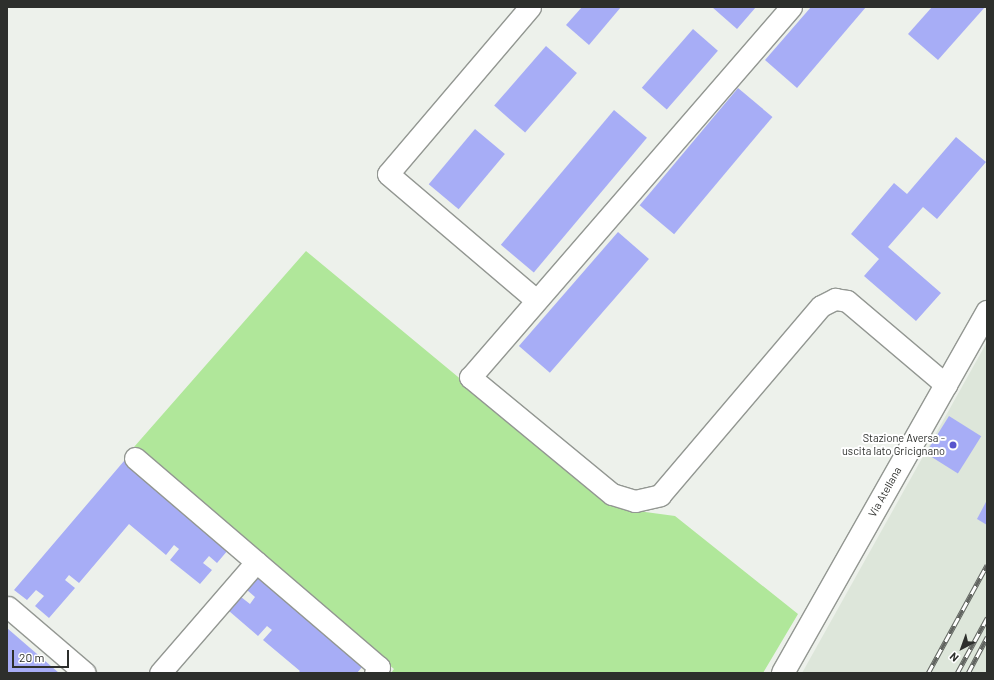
<!DOCTYPE html>
<html>
<head>
<meta charset="utf-8">
<style>
	body { margin:0 }
	#map { position:relative; width:994px; height:680px; overflow:hidden; background:#edf1eb; font-family:Barlow,sans-serif }
	div>[style] { position:absolute }
	.built>* { inset:0; background:#dde6da }
	.green>* { inset:0; background:#b0e79a }
	.building>* { inset:0; background:#a7adf6; transform-origin:0 0 }
	.roads { filter:drop-shadow(1px 0 #939792) drop-shadow(-1px 0 #939792) drop-shadow(0 1px #939792) drop-shadow(0 -1px #939792) }
	.street>* { height:21px; margin:-10.5px; padding:0 10.5px; transform-origin:10.5px; border-radius:10.5px; background:#fff }
	.secondary>* { height:22px; margin:-11px; padding:0 11px; transform-origin:11px; border-radius:11px; background:#fff }
	.rail>* { height:4.5px; margin-top:-2.25px; transform-origin:0; background:repeating-linear-gradient(90deg,#fff 0 9px,#616460 0 18px); box-sizing:border-box; border-block:1px solid #616460 }
	.dots>* { width:11px; height:11px; translate:-50% -50%; box-sizing:border-box; border:2px solid #fff; border-radius:50% }
	span { translate:-50% -50%; white-space:nowrap; text-align:center; line-height:1.15; -webkit-text-stroke:4px #fff; paint-order:stroke }
	.poi-label { font-size:11px; color:#2d2f2c }
	.right { translate:-100% -50%; text-align:right }
	.street-label { font-size:11px; color:#2d2f2c }
	.frame { position:absolute; inset:0; border:8px solid #2d2f2c; pointer-events:none }
	.north { position:absolute; left:942px; top:628px; width:40px; height:40px; -webkit-text-stroke:3px #fff; paint-order:stroke; rotate:221deg; font-size:11px; font-weight:700; line-height:16px; text-align:center; color:#2d2f2c }
	.north::after { content:''; display:block; margin:auto; width:14px; height:18px; background:#2d2f2c; clip-path:polygon(50% 0,100% 100%,50% 72%,0 100%) }
	.scale { position:absolute; left:12px; top:650px; width:57px; height:18px; box-sizing:border-box; border:2px solid #2d2f2c; border-top:0; padding-left:5px; font-size:12px; line-height:14px; white-space:nowrap; color:#2d2f2c; -webkit-text-stroke:3px #fff; paint-order:stroke }
</style>
</head>
<body>
<div id="map">
	<div class="built">
		<div style="clip-path:polygon(987px 342px,987px 673px,802px 673px)"></div>
	</div>
	<div class="green">
		<div style="clip-path:polygon(306px 251px,603px 497px,638px 511px,675px 516px,798px 614px,763px 673px,391px 673px,394px 669px,134px 447px)"></div>
	</div>
	<div class="building">
		<div style="clip-path:polygon(582px 7px,621px 7px,589px 45px,566px 25px)"></div>
		<div style="clip-path:polygon(712px 7px,756px 7px,737px 29px)"></div>
		<div style="clip-path:polygon(811px 7px,866px 7px,797px 88px,765px 60px)"></div>
		<div style="clip-path:polygon(932px 7px,985px 7px,938px 60px,908px 34px)"></div>
		<div style="left:693px;top:29px;width:33px;height:78px;rotate:41deg"></div>
		<div style="left:546px;top:46px;width:41px;height:79px;rotate:41deg"></div>
		<div style="left:738px;top:88px;width:45px;height:153px;rotate:40deg"></div>
		<div style="left:614px;top:110px;width:43px;height:176px;rotate:40deg"></div>
		<div style="left:475px;top:129px;width:39px;height:72px;rotate:40deg"></div>
		<div style="clip-path:polygon(956px 137px,986px 162px,937px 219px,923px 207px,888px 247px,941px 293px,916px 321px,864px 276px,879px 259px,851px 234px,894px 183px,907px 194px)"></div>
		<div style="left:618px;top:232px;width:41px;height:151px;rotate:41deg"></div>
		<div style="left:949px;top:416px;width:38px;height:44px;rotate:32deg"></div>
		<div style="clip-path:polygon(124px 461px,228px 550px,217px 563px,209px 556px,203px 563px,212px 570px,200px 584px,170px 560px,179px 549px,174px 545px,166px 555px,129px 524px,79px 583px,69px 575px,65px 580px,75px 588px,49px 618px,35px 606px,44px 596px,36px 590px,27px 600px,14px 590px)"></div>
		<div style="clip-path:polygon(987px 500px,987px 525px,977px 519px)"></div>
		<div style="clip-path:polygon(258px 578px,362px 667px,357px 673px,298px 673px,300px 671px,263px 640px,272px 630px,267px 626px,258px 636px,229px 611px,241px 597px,250px 604px,255px 597px,247px 590px)"></div>
		<div style="clip-path:polygon(7px 628px,59px 673px,7px 673px)"></div>
	</div>
	<div class="roads">
		<div class="street">
			<div style="left:530px;top:7px;width:219px;rotate:130.4deg"></div>
			<div style="left:388px;top:174px;width:194px;rotate:40.4deg"></div>
			<div style="left:791px;top:7px;width:490px;rotate:130.9deg"></div>
			<div style="left:470px;top:377px;width:184px;rotate:39.5deg"></div>
			<div style="left:612px;top:494px;width:24px;rotate:17deg"></div>
			<div style="left:635px;top:501px;width:26px;rotate:-13deg"></div>
			<div style="left:660px;top:495px;width:248px;rotate:-49.6deg"></div>
			<div style="left:821px;top:306px;width:16px;rotate:-27deg"></div>
			<div style="left:835px;top:299px;width:12px;rotate:9deg"></div>
			<div style="left:847px;top:301px;width:130px;rotate:40.3deg"></div>
			<div style="left:135px;top:458px;width:321px;rotate:40.6deg"></div>
			<div style="left:379px;top:667px;width:7px;rotate:124deg"></div>
			<div style="left:8px;top:607px;width:101px;rotate:40.6deg"></div>
			<div style="left:160px;top:673px;width:147px;rotate:-49.1deg"></div>
		</div>
		<div class="secondary">
			<div style="left:783px;top:673px;width:415px;rotate:-60.5deg"></div>
		</div>
	</div>
	<div class="rail">
		<div style="left:928px;top:673px;width:123px;rotate:-61.4deg"></div>
		<div style="left:957px;top:673px;width:63px;rotate:-61.4deg"></div>
		<div style="left:968px;top:673px;width:41px;rotate:-62.2deg"></div>
	</div>
	<div class="dots">
		<div style="left:953px;top:445px;background:#5955cd"></div>
	</div>
	<div class="poi-label">
		<span class="right" style="left:945px;top:445px">Stazione Aversa -<br>uscita lato Gricignano</span>
	</div>
	<div class="street-label">
		<span style="left:885px;top:492px;rotate:-61deg">Via Atellana</span>
	</div>
	<div class="frame"></div>
	<div class="north">N</div>
	<div class="scale">20 m</div>
</div>
</body>
</html>
